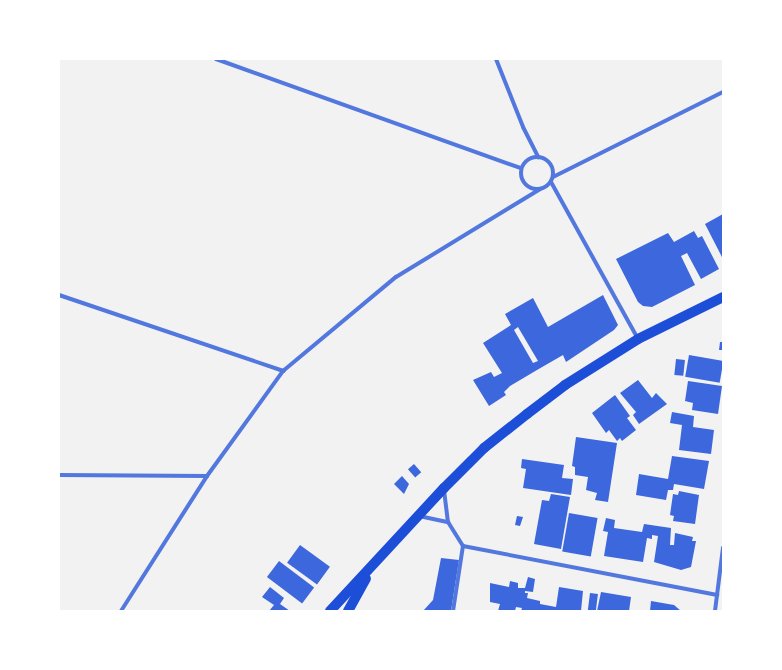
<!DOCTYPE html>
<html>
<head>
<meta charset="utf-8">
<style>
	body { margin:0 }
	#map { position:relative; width:782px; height:670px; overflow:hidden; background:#f2f2f2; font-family:"IBM Plex Sans",sans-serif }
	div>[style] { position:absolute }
	.building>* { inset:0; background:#3d67dc; transform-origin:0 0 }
	.minor>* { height:4px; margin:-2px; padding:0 2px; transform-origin:2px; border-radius:2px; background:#5277de }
	.minor>.ring { margin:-2px; padding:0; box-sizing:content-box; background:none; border:4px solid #5277de; border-radius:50% }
	.primary>* { height:10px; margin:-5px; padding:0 5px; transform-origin:5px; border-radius:5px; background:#1d4ed8 }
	span { translate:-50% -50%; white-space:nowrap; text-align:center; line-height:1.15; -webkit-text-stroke:4px #fff; paint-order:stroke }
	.frame { position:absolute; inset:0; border:60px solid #fff; pointer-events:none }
</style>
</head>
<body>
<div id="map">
	<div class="building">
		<div style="clip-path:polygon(723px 214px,723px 259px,705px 224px)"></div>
		<div style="clip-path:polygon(694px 231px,698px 238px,702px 236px,719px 269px,701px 279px,687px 253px,681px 256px,695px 285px,652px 307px,643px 306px,638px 302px,616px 259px,668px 233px,674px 242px)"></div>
		<div style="clip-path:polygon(evenodd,603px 295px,618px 325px,614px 330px,566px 362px,563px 355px,537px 370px,510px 386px,504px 392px,506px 395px,489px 406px,473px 380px,491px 372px,494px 377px,502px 373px,483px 343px,511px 325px,505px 314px,533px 298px,548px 327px,603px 295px,518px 327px,538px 361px,533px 363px,514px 330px,518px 327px)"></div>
		<div style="clip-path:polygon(720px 342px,723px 342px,723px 350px,719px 350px)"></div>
		<div style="left:689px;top:355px;width:35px;height:22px;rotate:10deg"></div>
		<div style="left:676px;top:359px;width:9px;height:16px;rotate:6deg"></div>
		<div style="clip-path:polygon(638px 380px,652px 398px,656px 393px,667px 404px,639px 424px,633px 415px,636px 412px,620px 393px)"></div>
		<div style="clip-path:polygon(688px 381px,722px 386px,718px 414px,692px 410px,693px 403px,685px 401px)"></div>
		<div style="clip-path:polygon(615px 395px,630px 416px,627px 418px,636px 430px,622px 441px,620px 438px,617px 441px,609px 430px,606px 433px,592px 413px)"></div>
		<div style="clip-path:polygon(672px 412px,694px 416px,693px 427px,714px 430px,711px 454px,679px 450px,682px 425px,670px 423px)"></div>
		<div style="clip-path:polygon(576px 437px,617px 443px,608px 502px,595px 500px,597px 493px,586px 490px,588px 477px,575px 475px,575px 467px,572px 466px)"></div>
		<div style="clip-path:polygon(672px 456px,709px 461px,704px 489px,674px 484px,673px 490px,668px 490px,666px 500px,636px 495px,639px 474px,668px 479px)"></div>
		<div style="clip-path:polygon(522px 459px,564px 465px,562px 478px,573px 479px,571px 495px,523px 488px,526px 469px,521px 468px)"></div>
		<div style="left:414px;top:464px;width:11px;height:8px;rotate:49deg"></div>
		<div style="clip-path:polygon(402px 476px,409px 484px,404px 494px,394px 484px)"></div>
		<div style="clip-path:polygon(679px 491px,699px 495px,695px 524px,673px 521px,674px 516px,670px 515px,673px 494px,678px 495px)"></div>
		<div style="clip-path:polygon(551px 494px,570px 497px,561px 549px,534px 544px,542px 500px,549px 501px)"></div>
		<div style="left:569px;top:513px;width:29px;height:39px;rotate:10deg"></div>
		<div style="clip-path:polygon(517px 516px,523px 517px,520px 526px,515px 525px)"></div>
		<div style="clip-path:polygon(606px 518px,615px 520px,614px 528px,642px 532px,644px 524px,671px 528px,670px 545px,674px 545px,675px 533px,693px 537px,692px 541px,696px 541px,691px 567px,681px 570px,654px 562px,658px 536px,652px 535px,652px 539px,647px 538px,643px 562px,604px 556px,608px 532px,603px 531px)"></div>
		<div style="left:300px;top:545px;width:37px;height:22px;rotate:36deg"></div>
		<div style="clip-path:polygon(441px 558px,459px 560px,451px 611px,423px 611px,433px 600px)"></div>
		<div style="left:279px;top:561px;width:44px;height:20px;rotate:37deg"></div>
		<div style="clip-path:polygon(528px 577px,535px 579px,533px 592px,525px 591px,525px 593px,528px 593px,527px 598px,540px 601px,540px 604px,556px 607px,559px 587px,583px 591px,581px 611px,521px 611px,522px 608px,516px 607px,515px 611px,498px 611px,500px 604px,490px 602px,490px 583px,509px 587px,510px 581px,518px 583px,518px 588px,525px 588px)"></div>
		<div style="clip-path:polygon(270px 587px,284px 598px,280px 604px,290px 611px,269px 611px,274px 605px,262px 597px)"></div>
		<div style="clip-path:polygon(601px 592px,631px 597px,629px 611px,597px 611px)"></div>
		<div style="left:590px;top:593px;width:8px;height:18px;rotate:7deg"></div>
		<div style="clip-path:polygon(651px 601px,674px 605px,681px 611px,650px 611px)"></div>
	</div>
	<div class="minor">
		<div style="left:216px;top:59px;width:324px;rotate:19.7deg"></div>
		<div style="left:496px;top:59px;width:73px;rotate:68.3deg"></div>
		<div style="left:523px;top:127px;width:34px;rotate:63deg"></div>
		<div class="ring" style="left:521px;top:157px;width:28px;height:28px"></div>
		<div style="left:553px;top:177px;width:190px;rotate:-26.6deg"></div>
		<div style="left:551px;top:182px;width:179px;rotate:61deg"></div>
		<div style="left:59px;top:295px;width:237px;rotate:18.7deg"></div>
		<div style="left:59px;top:475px;width:148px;rotate:0.4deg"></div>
		<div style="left:444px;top:490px;width:32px;rotate:83deg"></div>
		<div style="left:448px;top:522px;width:28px;rotate:58deg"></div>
		<div style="left:463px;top:546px;width:259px;rotate:10.9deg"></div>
		<div style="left:419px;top:516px;width:30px;rotate:12deg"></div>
		<div style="left:121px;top:611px;width:160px;rotate:-57.5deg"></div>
		<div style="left:207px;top:476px;width:130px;rotate:-54.1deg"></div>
		<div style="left:283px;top:371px;width:147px;rotate:-39.8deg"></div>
		<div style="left:396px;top:277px;width:169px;rotate:-31.4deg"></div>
		<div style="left:453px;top:611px;width:66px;rotate:-81.3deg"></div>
		<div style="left:715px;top:611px;width:64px;rotate:-82.8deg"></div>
	</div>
	<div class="primary">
		<div style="left:330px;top:611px;width:168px;rotate:-47.2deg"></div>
		<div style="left:444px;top:488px;width:57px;rotate:-45deg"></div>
		<div style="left:484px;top:448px;width:55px;rotate:-38.3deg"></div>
		<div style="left:527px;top:414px;width:48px;rotate:-37.3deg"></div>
		<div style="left:565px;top:385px;width:86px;rotate:-32.2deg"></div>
		<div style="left:638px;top:339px;width:95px;rotate:-26.3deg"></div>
		<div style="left:348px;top:611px;width:37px;rotate:-61deg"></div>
	</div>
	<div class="frame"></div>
</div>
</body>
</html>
